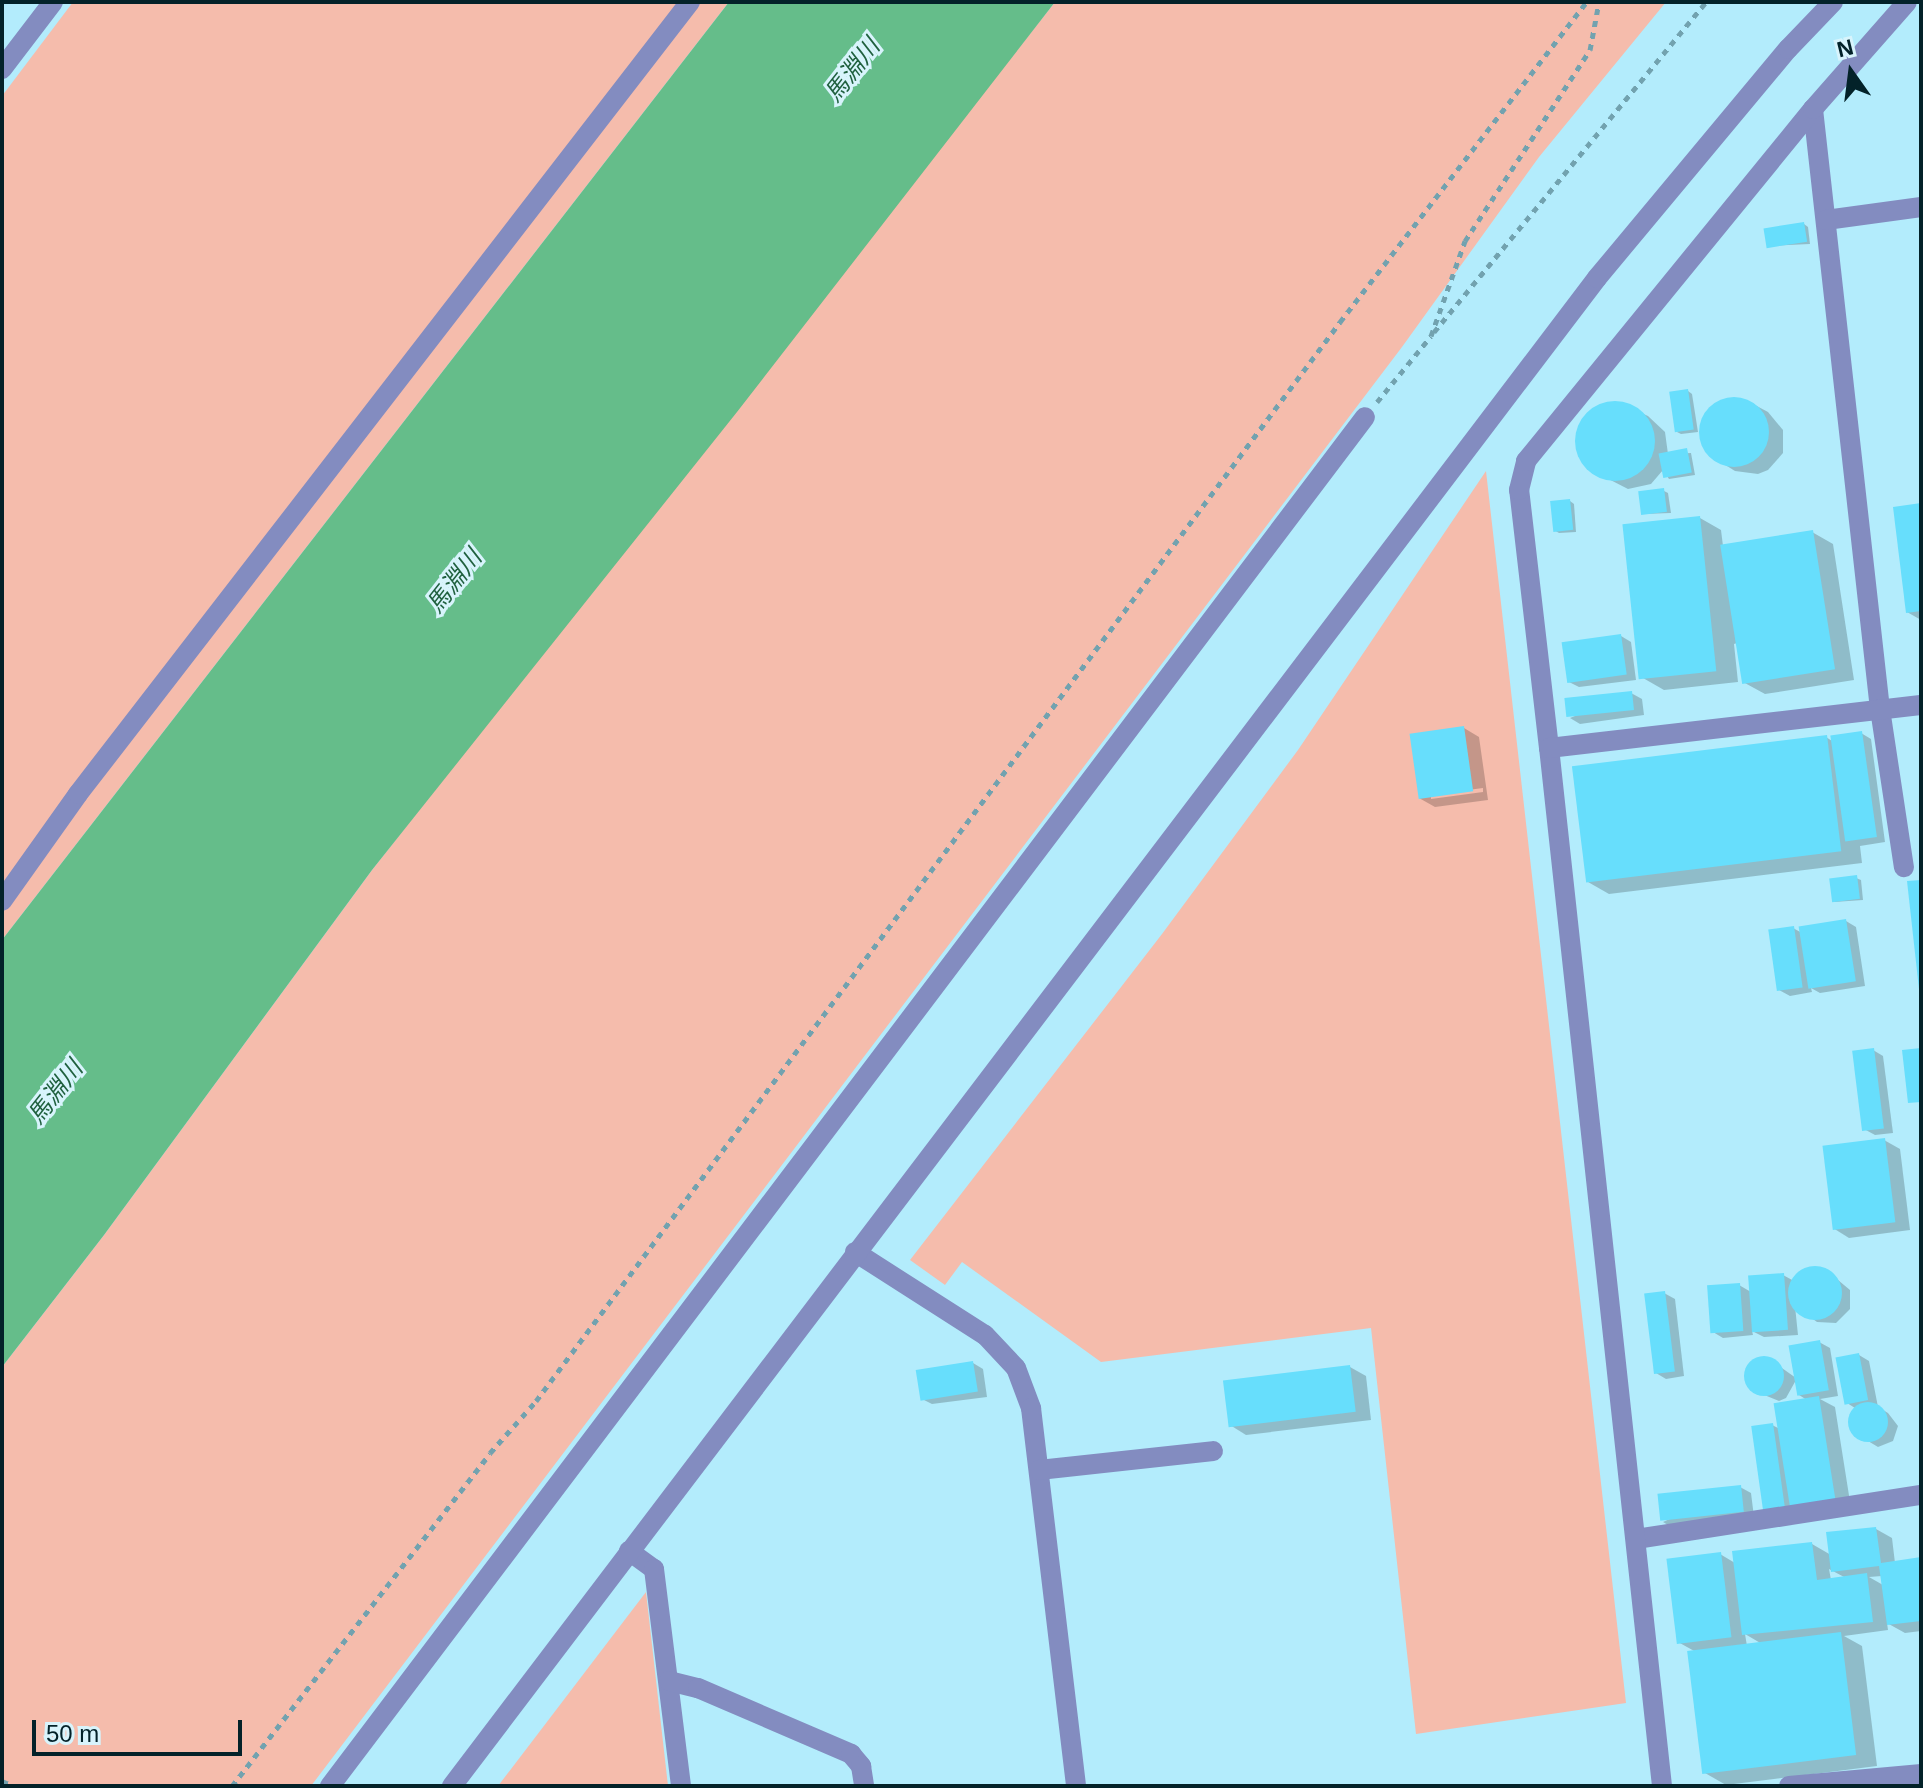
<!DOCTYPE html>
<html>
<head>
<meta charset="utf-8">
<style>
	body { margin:0 }
	#map { position:relative; width:1923px; height:1788px; overflow:hidden; background:#b3ecfc; font-family:Helvetica,"Noto Sans JP",sans-serif }
	div>[style] { position:absolute }
	.green>* { inset:0; background:#f5bcac }
	.water>* { inset:0; background:#65bd8a }
	.shadow>* { inset:0; background:#0003 }
	.building>* { inset:0; background:#67defc; transform-origin:0 0 }
	.round { border-radius:50% }
	.path>* { height:5px; margin-top:-2.5px; transform-origin:0; background:repeating-linear-gradient(90deg,#72a2af 0 6px,transparent 0 12px) }
	.minor>* { height:20px; margin:-10px; padding:0 10px; transform-origin:10px; border-radius:10px; background:#838cc0 }
	span { translate:-50% -50%; white-space:nowrap; text-align:center; line-height:1.15; -webkit-text-stroke:6px #d8f4fc; paint-order:stroke }
	.water-label { font-size:24px; color:#20613f; font-style:italic }
	.frame { position:absolute; inset:0; border:4px solid #032229; pointer-events:none }
	.north { position:absolute; left:1811px; top:32px; width:80px; height:80px; -webkit-text-stroke:6px #d8f4fc; paint-order:stroke; rotate:346deg; font-size:22px; font-weight:700; line-height:32px; text-align:center; color:#032229 }
	.north::after { content:''; display:block; margin:auto; width:28px; height:36px; background:#032229; clip-path:polygon(50% 0,100% 100%,50% 72%,0 100%) }
	.scale { position:absolute; left:32px; top:1720px; width:210px; height:36px; box-sizing:border-box; border:4px solid #032229; border-top:0; padding-left:10px; font-size:24px; line-height:28px; white-space:nowrap; color:#032229; -webkit-text-stroke:6px #d8f4fc; paint-order:stroke }
</style>
</head>
<body>
<div id="map">
	<div class="green">
		<div style="clip-path:polygon(73px 2px,729px 2px,2px 940px,2px 96px)"></div>
		<div style="clip-path:polygon(1055px 2px,1666px 2px,1539px 157px,1402px 347px,311px 1786px,2px 1786px,2px 1367px,104px 1235px,372px 870px)"></div>
		<div style="clip-path:polygon(1486px 471px,1626px 1703px,1416px 1734px,1371px 1328px,1101px 1362px,962px 1262px,945px 1285px,910px 1260px,1162px 934px,1298px 750px)"></div>
		<div style="clip-path:polygon(646px 1592px,668px 1786px,498px 1786px)"></div>
	</div>
	<div class="water">
		<div style="clip-path:polygon(729px 2px,1055px 2px,737px 412px,372px 870px,104px 1235px,2px 1367px,2px 940px)"></div>
	</div>
	<div class="shadow">
		<div style="clip-path:polygon(1804px 224px,1808px 227px,1810px 244px,1768px 246px)"></div>
		<div style="clip-path:polygon(1688px 391px,1692px 394px,1698px 432px,1681px 434px,1677px 432px)"></div>
		<div style="clip-path:polygon(1728px 399px,1751px 403px,1768px 412px,1783px 430px,1783px 453px,1768px 470px,1758px 474px,1735px 471px,1719px 461px,1703px 444px,1703px 421px,1718px 403px)"></div>
		<div style="clip-path:polygon(1619px 403px,1648px 416px,1665px 432px,1668px 454px,1691px 453px,1695px 475px,1669px 479px,1663px 470px,1651px 484px,1628px 489px,1589px 469px,1577px 449px,1580px 425px,1596px 408px)"></div>
		<div style="clip-path:polygon(1664px 491px,1668px 493px,1671px 513px,1643px 514px)"></div>
		<div style="clip-path:polygon(1570px 501px,1574px 504px,1576px 532px,1559px 533px,1554px 530px)"></div>
		<div style="clip-path:polygon(1921px 505px,1921px 620px,1907px 612px)"></div>
		<div style="clip-path:polygon(1700px 518px,1721px 530px,1723px 546px,1812px 532px,1833px 544px,1854px 680px,1765px 694px,1743px 682px,1737px 643px,1734px 644px,1738px 682px,1664px 690px,1643px 678px)"></div>
		<div style="clip-path:polygon(1621px 636px,1631px 642px,1636px 680px,1579px 687px,1569px 682px)"></div>
		<div style="clip-path:polygon(1631px 693px,1642px 699px,1644px 715px,1580px 724px,1570px 718px)"></div>
		<div style="clip-path:polygon(evenodd,1464px 728px,1479px 737px,1488px 800px,1435px 807px,1419px 798px,1464px 728px,1483px 788px,1483px 792px,1431px 799px,1431px 795px,1483px 788px)"></div>
		<div style="clip-path:polygon(1861px 733px,1871px 739px,1885px 842px,1860px 846px,1862px 863px,1609px 894px,1588px 882px,1826px 737px,1832px 741px)"></div>
		<div style="clip-path:polygon(1856px 878px,1861px 880px,1863px 900px,1834px 902px)"></div>
		<div style="clip-path:polygon(1846px 921px,1856px 927px,1865px 986px,1820px 993px,1811px 988px,1812px 992px,1790px 996px,1779px 990px,1793px 928px,1802px 933px)"></div>
		<div style="clip-path:polygon(1873px 1050px,1883px 1056px,1893px 1133px,1875px 1135px,1864px 1129px)"></div>
		<div style="clip-path:polygon(1884px 1140px,1900px 1149px,1910px 1230px,1849px 1238px,1833px 1228px)"></div>
		<div style="clip-path:polygon(1806px 1269px,1826px 1270px,1850px 1290px,1850px 1309px,1836px 1323px,1817px 1322px,1795px 1306px,1798px 1335px,1764px 1337px,1752px 1331px,1753px 1335px,1723px 1338px,1713px 1332px,1739px 1285px,1751px 1292px,1783px 1275px,1794px 1281px)"></div>
		<div style="clip-path:polygon(1664px 1293px,1675px 1299px,1684px 1376px,1666px 1379px,1656px 1373px)"></div>
		<div style="clip-path:polygon(1819px 1342px,1830px 1348px,1838px 1396px,1820px 1399px,1835px 1407px,1851px 1508px,1775px 1515px,1772px 1425px,1780px 1429px,1807px 1400px,1799px 1395px,1796px 1380px,1786px 1398px,1779px 1401px,1752px 1390px,1746px 1375px,1754px 1361px,1769px 1359px,1796px 1378px)"></div>
		<div style="clip-path:polygon(1859px 1355px,1869px 1361px,1878px 1407px,1888px 1413px,1898px 1426px,1893px 1441px,1878px 1447px,1853px 1432px,1850px 1425px,1855px 1408px,1847px 1403px)"></div>
		<div style="clip-path:polygon(973px 1363px,983px 1369px,987px 1397px,932px 1404px,922px 1399px)"></div>
		<div style="clip-path:polygon(1350px 1367px,1366px 1376px,1371px 1420px,1246px 1435px,1230px 1425px)"></div>
		<div style="clip-path:polygon(1740px 1487px,1751px 1493px,1754px 1517px,1673px 1528px,1663px 1522px)"></div>
		<div style="clip-path:polygon(evenodd,1876px 1529px,1892px 1538px,1895px 1563px,1921px 1559px,1921px 1631px,1905px 1633px,1887px 1623px,1888px 1630px,1844px 1636px,1862px 1646px,1877px 1766px,1726px 1785px,1705px 1773px,1696px 1652px,1678px 1642px,1720px 1554px,1735px 1563px,1812px 1544px,1831px 1555px,1876px 1529px,1829px 1569px,1846px 1578px,1831px 1580px,1829px 1569px,1876px 1529px,1882px 1576px,1883px 1585px,1869px 1577px,1882px 1576px,1876px 1529px,1745px 1634px,1762px 1644px,1747px 1646px,1745px 1634px)"></div>
	</div>
	<div class="building">
		<div style="left:1804px;top:222px;width:20px;height:41px;rotate:81deg"></div>
		<div style="left:1688px;top:389px;width:41px;height:19px;rotate:82deg"></div>
		<div class="round" style="left:1699px;top:397px;width:70px;height:70px"></div>
		<div class="round" style="left:1575px;top:401px;width:80px;height:80px"></div>
		<div style="left:1687px;top:448px;width:25px;height:29px;rotate:79deg"></div>
		<div style="left:1664px;top:488px;width:24px;height:26px;rotate:83deg"></div>
		<div style="left:1570px;top:499px;width:31px;height:20px;rotate:84deg"></div>
		<div style="clip-path:polygon(1921px 503px,1921px 611px,1906px 613px,1893px 507px)"></div>
		<div style="left:1700px;top:516px;width:156px;height:78px;rotate:84deg"></div>
		<div style="left:1813px;top:530px;width:141px;height:94px;rotate:81deg"></div>
		<div style="left:1621px;top:634px;width:41px;height:60px;rotate:82deg"></div>
		<div style="left:1632px;top:691px;width:19px;height:68px;rotate:84deg"></div>
		<div style="left:1464px;top:726px;width:66px;height:55px;rotate:82deg"></div>
		<div style="left:1862px;top:731px;width:107px;height:32px;rotate:82deg"></div>
		<div style="left:1827px;top:735px;width:117px;height:257px;rotate:83deg"></div>
		<div style="left:1857px;top:875px;width:24px;height:28px;rotate:83deg"></div>
		<div style="clip-path:polygon(1921px 880px,1921px 988px,1919px 989px,1907px 881px)"></div>
		<div style="left:1846px;top:919px;width:63px;height:48px;rotate:81deg"></div>
		<div style="left:1794px;top:926px;width:62px;height:26px;rotate:82deg"></div>
		<div style="left:1874px;top:1048px;width:81px;height:22px;rotate:83deg"></div>
		<div style="clip-path:polygon(1921px 1048px,1921px 1102px,1908px 1103px,1902px 1050px)"></div>
		<div style="left:1885px;top:1138px;width:85px;height:63px;rotate:83deg"></div>
		<div class="round" style="left:1788px;top:1266px;width:54px;height:54px"></div>
		<div style="left:1784px;top:1273px;width:57px;height:36px;rotate:86deg"></div>
		<div style="left:1740px;top:1283px;width:48px;height:33px;rotate:86deg"></div>
		<div style="left:1665px;top:1291px;width:81px;height:21px;rotate:83deg"></div>
		<div style="left:1820px;top:1340px;width:51px;height:32px;rotate:80deg"></div>
		<div style="left:1859px;top:1353px;width:48px;height:24px;rotate:79deg"></div>
		<div class="round" style="left:1744px;top:1356px;width:40px;height:40px"></div>
		<div style="left:973px;top:1361px;width:31px;height:58px;rotate:81deg"></div>
		<div style="left:1350px;top:1365px;width:47px;height:128px;rotate:83deg"></div>
		<div style="left:1819px;top:1396px;width:105px;height:46px;rotate:81deg"></div>
		<div class="round" style="left:1848px;top:1402px;width:40px;height:40px"></div>
		<div style="left:1773px;top:1423px;width:86px;height:22px;rotate:82deg"></div>
		<div style="left:1741px;top:1485px;width:27px;height:84px;rotate:84deg"></div>
		<div style="clip-path:polygon(1876px 1527px,1881px 1563px,1921px 1557px,1921px 1621px,1887px 1625px,1879px 1566px,1831px 1572px,1826px 1532px)"></div>
		<div style="clip-path:polygon(1812px 1542px,1817px 1580px,1867px 1573px,1873px 1622px,1742px 1635px,1732px 1551px)"></div>
		<div style="left:1721px;top:1552px;width:86px;height:55px;rotate:83deg"></div>
		<div style="left:1841px;top:1632px;width:124px;height:155px;rotate:83deg"></div>
	</div>
	<div class="path">
		<div style="left:1434px;top:332px;width:428px;rotate:-50.5deg"></div>
		<div style="left:1377px;top:402px;width:85px;rotate:-50.7deg"></div>
		<div style="left:1431px;top:336px;width:101px;rotate:-70.3deg"></div>
		<div style="left:1465px;top:241px;width:228px;rotate:-56.8deg"></div>
		<div style="left:1590px;top:50px;width:49px;rotate:-79.4deg"></div>
		<div style="left:2px;top:1781px;width:12px;rotate:24deg"></div>
		<div style="left:232px;top:1786px;width:421px;rotate:-52.2deg"></div>
		<div style="left:490px;top:1453px;width:69px;rotate:-48.5deg"></div>
		<div style="left:536px;top:1401px;width:1346px;rotate:-53.31deg"></div>
		<div style="left:1340px;top:322px;width:404px;rotate:-52.4deg"></div>
	</div>
	<div class="minor">
		<div style="left:2px;top:69px;width:84px;rotate:-52.7deg"></div>
		<div style="left:1813px;top:109px;width:604px;rotate:83.63deg"></div>
		<div style="left:1880px;top:709px;width:160px;rotate:81.4deg"></div>
		<div style="left:1826px;top:220px;width:96px;rotate:-7.8deg"></div>
		<div style="left:1549px;top:748px;width:260px;rotate:-96.6deg"></div>
		<div style="left:1519px;top:490px;width:30px;rotate:-76deg"></div>
		<div style="left:1526px;top:461px;width:454px;rotate:-50.8deg"></div>
		<div style="left:1813px;top:109px;width:142px;rotate:-48.7deg"></div>
		<div style="left:2px;top:901px;width:131px;rotate:-54.6deg"></div>
		<div style="left:78px;top:794px;width:1001px;rotate:-52.31deg"></div>
		<div style="left:855px;top:1252px;width:154px;rotate:32.6deg"></div>
		<div style="left:985px;top:1335px;width:45px;rotate:46.8deg"></div>
		<div style="left:1016px;top:1368px;width:43px;rotate:69.4deg"></div>
		<div style="left:1031px;top:1408px;width:381px;rotate:83.2deg"></div>
		<div style="left:1039px;top:1470px;width:175px;rotate:-6.2deg"></div>
		<div style="left:1636px;top:1539px;width:288px;rotate:-8.8deg"></div>
		<div style="left:629px;top:1551px;width:31px;rotate:36deg"></div>
		<div style="left:654px;top:1569px;width:219px;rotate:82.9deg"></div>
		<div style="left:669px;top:1681px;width:30px;rotate:14deg"></div>
		<div style="left:698px;top:1688px;width:167px;rotate:23.3deg"></div>
		<div style="left:851px;top:1754px;width:16px;rotate:50deg"></div>
		<div style="left:861px;top:1766px;width:20px;rotate:81deg"></div>
		<div style="left:330px;top:1786px;width:1716px;rotate:-52.91deg"></div>
		<div style="left:452px;top:1786px;width:1893px;rotate:-52.79deg"></div>
		<div style="left:1597px;top:278px;width:298px;rotate:-50.2deg"></div>
		<div style="left:1788px;top:49px;width:65px;rotate:-46.2deg"></div>
		<div style="left:1662px;top:1786px;width:1044px;rotate:-96.21deg"></div>
		<div style="left:1549px;top:748px;width:374px;rotate:-6.6deg"></div>
		<div style="left:1789px;top:1786px;width:133px;rotate:-5.2deg"></div>
	</div>
	<div class="water-label">
		<span style="left:852px;top:70px;rotate:-52deg">馬淵川</span>
		<span style="left:454px;top:581px;rotate:-52deg">馬淵川</span>
		<span style="left:55px;top:1092px;rotate:-52deg">馬淵川</span>
	</div>
	<div class="frame"></div>
	<div class="north">N</div>
	<div class="scale">50 m</div>
</div>
</body>
</html>
